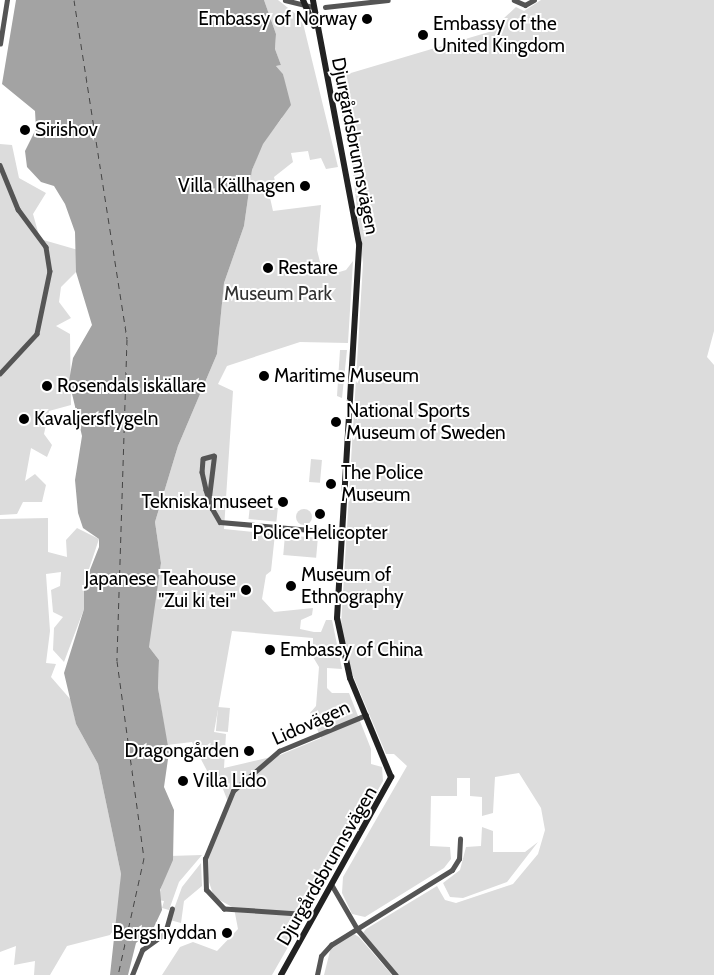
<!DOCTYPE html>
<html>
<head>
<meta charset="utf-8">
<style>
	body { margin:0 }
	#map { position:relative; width:714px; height:975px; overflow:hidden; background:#fff; font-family:Cabin,sans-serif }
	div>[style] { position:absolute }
	.green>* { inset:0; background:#dcdcdc; transform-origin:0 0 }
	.round { border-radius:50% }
	.water>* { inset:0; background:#a3a3a3 }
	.ferry>* { height:1px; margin-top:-0.5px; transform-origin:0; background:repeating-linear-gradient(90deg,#444 0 6px,transparent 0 11px) }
	.street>* { height:4.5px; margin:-2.25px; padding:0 2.25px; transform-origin:2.25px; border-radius:2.25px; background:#555 }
	.secondary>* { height:6px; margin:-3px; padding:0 3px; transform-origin:3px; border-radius:3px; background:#222 }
	.dots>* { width:14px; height:14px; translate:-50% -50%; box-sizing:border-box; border:2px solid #fff; border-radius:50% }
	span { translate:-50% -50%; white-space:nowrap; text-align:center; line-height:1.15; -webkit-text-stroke:4px #fff; paint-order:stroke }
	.poi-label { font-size:19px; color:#000 }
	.right { translate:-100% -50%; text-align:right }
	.left { translate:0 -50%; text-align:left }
	.street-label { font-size:19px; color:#000 }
	.park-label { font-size:19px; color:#333 }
</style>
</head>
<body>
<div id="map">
	<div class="green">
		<div style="clip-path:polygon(evenodd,264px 0,278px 0,302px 19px,338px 167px,326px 169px,321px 158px,310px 160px,308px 151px,291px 153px,293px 162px,274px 177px,277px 190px,269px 193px,273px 211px,321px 205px,317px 250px,320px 262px,336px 273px,346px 270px,353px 261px,348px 343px,300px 342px,227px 366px,218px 384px,233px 391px,224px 529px,275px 534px,271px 571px,266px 575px,262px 599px,274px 612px,313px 608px,312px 615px,301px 620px,300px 629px,314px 632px,321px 632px,326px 620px,332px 620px,342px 669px,327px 668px,327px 688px,332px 693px,349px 693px,371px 749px,371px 764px,382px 767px,383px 781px,272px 975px,162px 975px,180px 947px,193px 942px,217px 951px,238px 929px,234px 908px,214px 897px,208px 879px,207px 863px,228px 802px,223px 789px,216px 788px,192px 742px,167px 745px,158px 688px,159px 660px,149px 647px,150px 629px,161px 563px,155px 522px,178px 446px,217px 354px,224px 283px,244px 226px,252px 170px,262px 144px,282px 118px,286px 92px,283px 74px,276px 66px,281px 65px,275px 49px,276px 34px,264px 0,232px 631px,313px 638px,313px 657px,319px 667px,316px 706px,310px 713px,321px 738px,280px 755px,224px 768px,226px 734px,214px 732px,232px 631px)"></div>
		<div style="clip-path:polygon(541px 0,714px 0,714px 331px,707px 357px,714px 365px,714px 975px,398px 975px,363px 933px,366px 929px,437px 886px,445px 900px,456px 903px,513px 884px,538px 854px,545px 830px,541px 808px,519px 773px,495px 777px,493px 813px,482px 816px,482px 797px,470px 796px,470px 778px,457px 778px,457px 796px,431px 796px,430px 846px,450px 847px,451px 859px,444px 868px,365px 917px,352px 914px,342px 893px,343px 877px,407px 766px,394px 754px,386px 754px,351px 671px,341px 626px,363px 263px,351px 155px,334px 78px,489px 32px,516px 7px,524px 11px)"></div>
		<div style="clip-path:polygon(0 144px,12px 145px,19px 178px,46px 193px,33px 214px,40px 239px,78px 250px,76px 272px,61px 287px,59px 302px,71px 318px,56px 326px,70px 334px,71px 405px,49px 411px,44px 434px,52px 445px,47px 457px,31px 448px,25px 481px,35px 474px,46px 485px,42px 502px,23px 502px,17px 514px,0 515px)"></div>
		<div style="clip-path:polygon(340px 350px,347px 350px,342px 398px,337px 396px)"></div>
		<div style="left:311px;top:459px;width:11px;height:23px;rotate:5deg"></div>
		<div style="left:250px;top:505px;width:28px;height:14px;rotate:6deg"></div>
		<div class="round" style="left:296px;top:509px;width:16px;height:16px"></div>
		<div style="clip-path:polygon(48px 518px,48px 552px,67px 557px,66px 540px,77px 528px,99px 539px,84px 584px,84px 609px,64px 662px,53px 650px,54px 628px,63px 617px,53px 612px,51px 590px,60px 586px,61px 572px,46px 574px,50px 631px,46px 663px,56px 664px,51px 677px,71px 700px,76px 724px,98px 764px,121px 874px,118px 924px,110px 935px,67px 946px,50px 975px,34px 975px,35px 961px,14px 965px,16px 946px,0 952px,0 519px)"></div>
		<div style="left:285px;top:535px;width:33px;height:20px;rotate:5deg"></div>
		<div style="left:218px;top:707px;width:12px;height:24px;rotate:5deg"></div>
		<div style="clip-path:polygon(482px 827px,493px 831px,493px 852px,525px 852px,538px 842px,507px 882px,463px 898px,450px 897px,443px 883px,460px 870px,466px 847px,481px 846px)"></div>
		<div style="clip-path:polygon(202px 855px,179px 882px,169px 910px,162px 908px,164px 901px,158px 900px,169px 856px)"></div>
		<div style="clip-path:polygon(201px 863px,202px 886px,184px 901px,181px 923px,170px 920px,182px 887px)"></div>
		<div style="clip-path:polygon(354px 934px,359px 937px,392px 975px,324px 975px,331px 947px)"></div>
	</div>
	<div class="water">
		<div style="clip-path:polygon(16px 0,264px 0,276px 34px,275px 49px,281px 65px,276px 66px,283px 74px,291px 105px,263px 144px,252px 170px,244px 226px,224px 283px,217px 354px,178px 446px,155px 522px,161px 563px,149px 647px,159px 660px,158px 688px,169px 752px,164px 787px,174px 810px,173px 860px,160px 890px,162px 910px,154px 927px,136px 943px,128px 975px,110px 975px,121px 874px,98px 764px,76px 724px,64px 673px,84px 609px,84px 585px,99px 547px,99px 539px,83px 528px,78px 513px,75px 480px,82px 436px,69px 381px,73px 358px,92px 325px,76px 272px,75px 232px,65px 204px,54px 186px,41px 182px,27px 167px,25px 151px,36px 129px,35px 111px,2px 84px)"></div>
	</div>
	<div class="ferry">
		<div style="left:74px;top:0;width:343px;rotate:81.1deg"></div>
		<div style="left:127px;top:339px;width:322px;rotate:91.8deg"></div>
		<div style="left:117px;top:661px;width:199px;rotate:82.2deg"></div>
		<div style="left:144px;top:858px;width:120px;rotate:102.5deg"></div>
	</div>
	<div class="street">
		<div style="left:285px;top:0;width:29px;rotate:14deg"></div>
		<div style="left:514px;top:0;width:12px;rotate:24deg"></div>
		<div style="left:525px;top:5px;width:10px;rotate:-29deg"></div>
		<div style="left:325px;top:7px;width:63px;rotate:-6.3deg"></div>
		<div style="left:0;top:44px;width:45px;rotate:-81deg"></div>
		<div style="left:0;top:165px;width:48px;rotate:67.8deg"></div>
		<div style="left:18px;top:209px;width:47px;rotate:53.6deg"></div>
		<div style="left:46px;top:247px;width:24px;rotate:81deg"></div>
		<div style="left:50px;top:271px;width:64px;rotate:101.7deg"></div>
		<div style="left:37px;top:334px;width:54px;rotate:132.8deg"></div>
		<div style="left:209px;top:497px;width:41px;rotate:-83deg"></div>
		<div style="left:214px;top:456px;width:11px;rotate:165deg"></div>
		<div style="left:203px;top:459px;width:13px;rotate:94deg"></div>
		<div style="left:202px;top:472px;width:18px;rotate:77deg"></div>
		<div style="left:206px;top:490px;width:19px;rotate:72deg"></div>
		<div style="left:212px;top:508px;width:16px;rotate:60deg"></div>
		<div style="left:220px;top:522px;width:102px;rotate:5deg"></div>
		<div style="left:332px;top:885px;width:52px;rotate:60deg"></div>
		<div style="left:358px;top:930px;width:59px;rotate:49.8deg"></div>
		<div style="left:313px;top:915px;width:89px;rotate:-176.1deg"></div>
		<div style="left:224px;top:909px;width:26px;rotate:-133deg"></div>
		<div style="left:206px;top:890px;width:31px;rotate:-92deg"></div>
		<div style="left:205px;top:859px;width:74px;rotate:-67.6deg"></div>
		<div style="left:233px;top:791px;width:61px;rotate:-41deg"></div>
		<div style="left:279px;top:751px;width:94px;rotate:-22.5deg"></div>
		<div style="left:132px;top:975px;width:27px;rotate:-68deg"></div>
		<div style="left:142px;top:950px;width:29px;rotate:-36deg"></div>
		<div style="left:165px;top:933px;width:25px;rotate:-74deg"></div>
		<div style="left:317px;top:975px;width:19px;rotate:-78deg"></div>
		<div style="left:321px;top:956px;width:15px;rotate:-48deg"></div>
		<div style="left:331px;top:945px;width:142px;rotate:-31.8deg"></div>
		<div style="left:452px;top:870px;width:13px;rotate:-58deg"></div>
		<div style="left:459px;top:859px;width:20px;rotate:-87deg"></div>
	</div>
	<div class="secondary">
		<div style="left:303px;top:0;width:28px;rotate:67deg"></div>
		<div style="left:281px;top:975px;width:227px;rotate:-60.9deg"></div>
		<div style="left:391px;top:777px;width:107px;rotate:-112.5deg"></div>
		<div style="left:350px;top:678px;width:61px;rotate:-102.2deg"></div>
		<div style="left:337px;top:618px;width:375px;rotate:-86.6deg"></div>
		<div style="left:359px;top:244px;width:248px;rotate:-100.7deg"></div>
	</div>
	<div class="dots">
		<div style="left:367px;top:19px;background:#000"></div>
		<div style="left:423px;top:35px;background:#000"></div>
		<div style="left:25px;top:130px;background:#000"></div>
		<div style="left:305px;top:186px;background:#000"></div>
		<div style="left:268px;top:268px;background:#000"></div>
		<div style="left:264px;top:376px;background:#000"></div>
		<div style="left:47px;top:386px;background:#000"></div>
		<div style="left:24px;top:419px;background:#000"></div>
		<div style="left:336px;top:422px;background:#000"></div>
		<div style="left:331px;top:484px;background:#000"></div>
		<div style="left:283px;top:502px;background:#000"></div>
		<div style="left:320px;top:514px;background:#000"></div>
		<div style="left:291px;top:586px;background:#000"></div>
		<div style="left:246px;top:590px;background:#000"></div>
		<div style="left:270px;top:650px;background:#000"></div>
		<div style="left:249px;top:751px;background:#000"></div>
		<div style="left:183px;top:781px;background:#000"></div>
		<div style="left:227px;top:933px;background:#000"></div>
	</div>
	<div class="poi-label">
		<span class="right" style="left:357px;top:19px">Embassy of Norway</span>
		<span class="left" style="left:433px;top:35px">Embassy of the<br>United Kingdom</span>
		<span class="left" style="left:35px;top:130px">Sirishov</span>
		<span class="right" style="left:295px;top:186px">Villa Källhagen</span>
		<span class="left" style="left:278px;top:268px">Restare</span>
		<span class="left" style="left:274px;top:376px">Maritime Museum</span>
		<span class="left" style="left:57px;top:386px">Rosendals iskällare</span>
		<span class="left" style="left:346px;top:422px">National Sports<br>Museum of Sweden</span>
		<span class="left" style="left:34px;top:419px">Kavaljersflygeln</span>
		<span class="left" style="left:341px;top:484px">The Police<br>Museum</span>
		<span class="right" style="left:273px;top:502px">Tekniska museet</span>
		<span style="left:320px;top:533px">Police Helicopter</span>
		<span class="left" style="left:301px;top:586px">Museum of<br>Ethnography</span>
		<span class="right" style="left:236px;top:590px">Japanese Teahouse<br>"Zui ki tei"</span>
		<span class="left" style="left:280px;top:650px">Embassy of China</span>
		<span class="right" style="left:239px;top:751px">Dragongården</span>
		<span class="left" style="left:193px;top:781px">Villa Lido</span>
		<span class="right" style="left:217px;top:933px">Bergshyddan</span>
	</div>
	<div class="street-label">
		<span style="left:355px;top:146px;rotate:79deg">Djurgårdsbrunnsvägen</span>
		<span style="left:311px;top:723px;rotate:-24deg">Lidovägen</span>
		<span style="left:327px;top:866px;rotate:-60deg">Djurgårdsbrunnsvägen</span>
	</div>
	<div class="park-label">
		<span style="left:278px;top:294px">Museum Park</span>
	</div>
</div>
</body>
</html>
